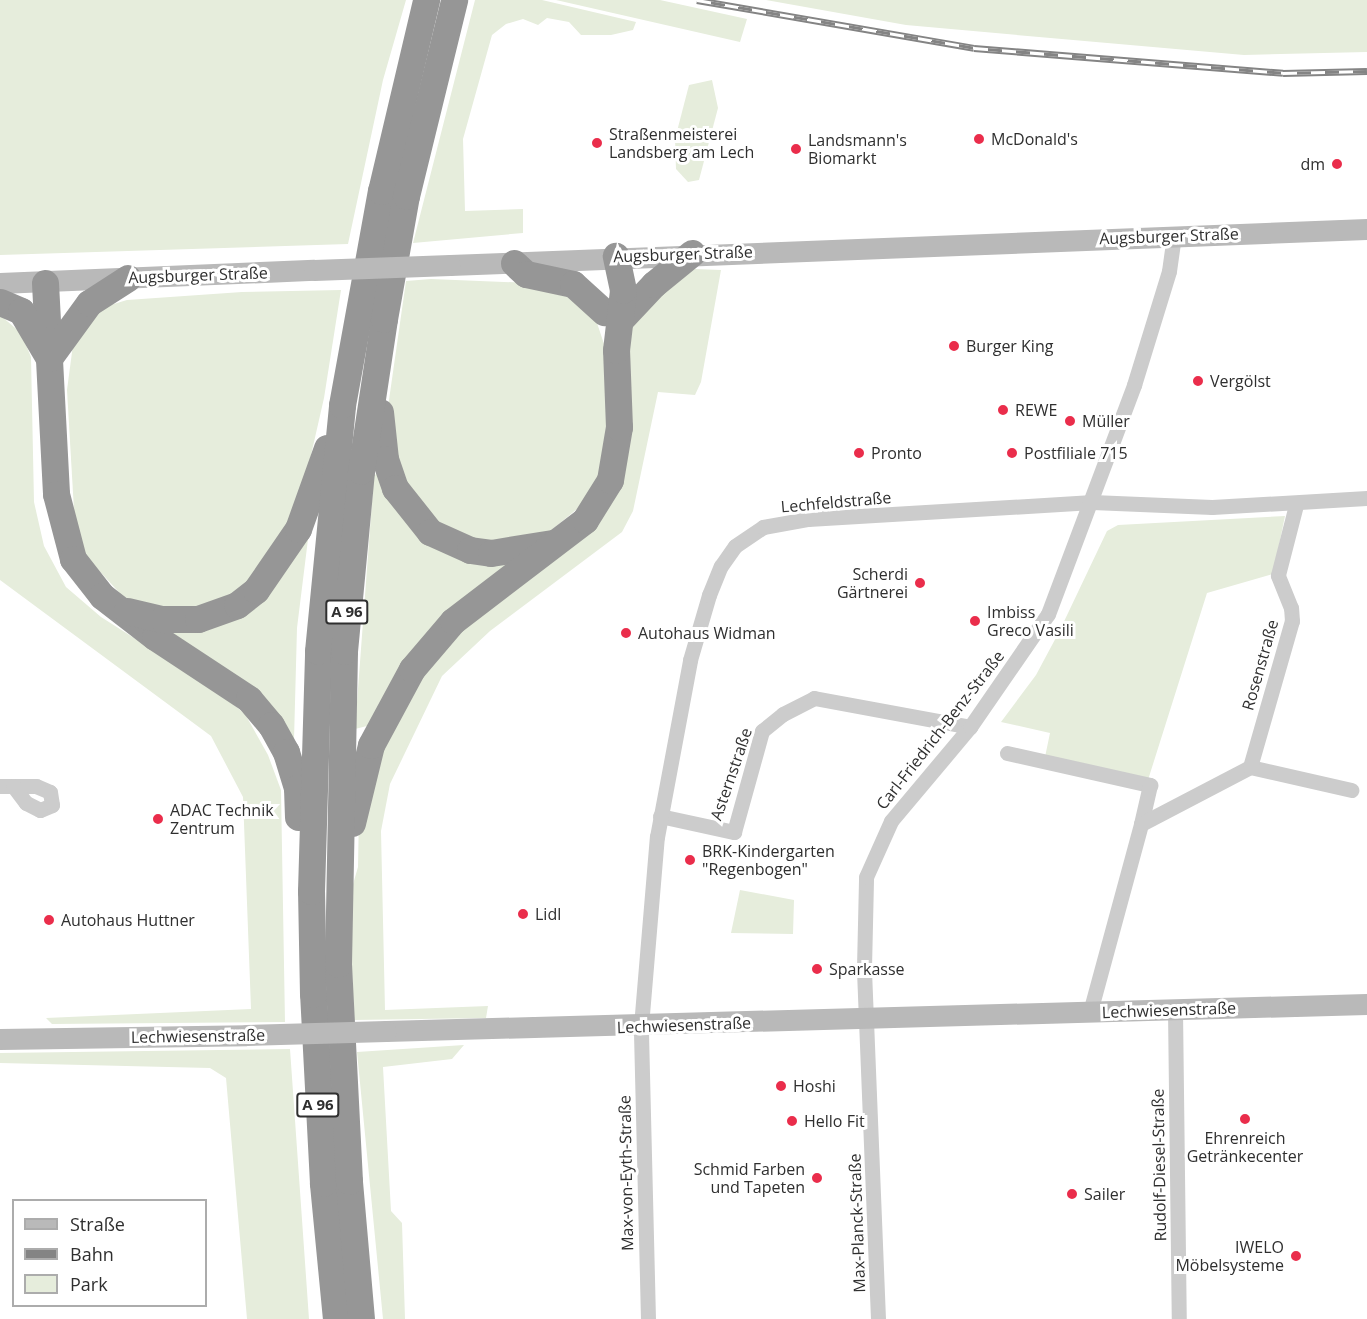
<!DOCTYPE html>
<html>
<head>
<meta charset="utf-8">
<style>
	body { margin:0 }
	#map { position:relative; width:1367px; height:1319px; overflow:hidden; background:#fff; font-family:"Open Sans",sans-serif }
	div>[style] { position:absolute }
	.green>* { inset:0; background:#e6eddc }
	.street>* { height:15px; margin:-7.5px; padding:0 7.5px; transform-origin:7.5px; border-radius:7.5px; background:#ccc }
	.secondary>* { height:21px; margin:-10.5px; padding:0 10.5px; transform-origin:10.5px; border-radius:10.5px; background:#b9b9b9 }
	.highway>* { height:27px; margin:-13.5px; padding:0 13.5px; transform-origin:13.5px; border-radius:13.5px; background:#969696 }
	.rail>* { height:7px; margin-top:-3.5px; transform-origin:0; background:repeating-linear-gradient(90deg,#fff 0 14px,#848484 0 28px); box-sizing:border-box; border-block:2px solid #848484 }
	.secondary-bridge>* { height:21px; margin:-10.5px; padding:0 10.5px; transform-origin:10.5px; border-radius:10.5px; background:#b9b9b9 }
	.dots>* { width:16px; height:16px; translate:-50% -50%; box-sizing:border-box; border:3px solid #fff; border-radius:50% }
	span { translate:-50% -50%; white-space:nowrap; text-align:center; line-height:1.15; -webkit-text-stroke:6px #fff; paint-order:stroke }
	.shield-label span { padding:2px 4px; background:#fff; border:2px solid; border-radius:4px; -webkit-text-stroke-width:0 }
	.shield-label { font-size:15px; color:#2f2f2f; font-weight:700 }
	.poi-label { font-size:16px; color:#2f2f2f }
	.left { translate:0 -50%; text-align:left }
	.right { translate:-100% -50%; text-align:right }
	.street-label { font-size:16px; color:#2f2f2f }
	.legend { position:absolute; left:12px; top:1199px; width:195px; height:108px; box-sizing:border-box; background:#fff; border:2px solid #acacac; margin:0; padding:8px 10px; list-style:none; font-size:18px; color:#2f2f2f }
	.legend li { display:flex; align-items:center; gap:12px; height:30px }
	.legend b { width:30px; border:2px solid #acacac }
</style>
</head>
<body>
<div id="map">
	<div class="green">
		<div style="clip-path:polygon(0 0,406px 0,383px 80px,348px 244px,0 255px)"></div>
		<div style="clip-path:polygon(475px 0,542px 0,636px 22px,633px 30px,611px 35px,581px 35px,569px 22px,547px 18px,538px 25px,523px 19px,506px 24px,492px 35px,463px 139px,465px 211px,523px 209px,523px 233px,413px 243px)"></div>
		<div style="clip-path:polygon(556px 0,660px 0,747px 19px,740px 42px)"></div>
		<div style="clip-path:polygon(766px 0,1367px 0,1367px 52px,1244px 55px,1039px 37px,906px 25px)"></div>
		<div style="clip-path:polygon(712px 80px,718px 108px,699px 180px,688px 182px,676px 169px,675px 139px,689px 85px)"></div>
		<div style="clip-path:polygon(695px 269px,721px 270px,701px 382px,695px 395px,658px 392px,633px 511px,622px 532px,490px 631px,442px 676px,390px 784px,381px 831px,385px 1010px,488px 1006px,486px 1018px,354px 1020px,349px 898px,358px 867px,359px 812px,370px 772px,425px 660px,592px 522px,629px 361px,631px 323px,667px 278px)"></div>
		<div style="clip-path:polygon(431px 279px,556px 284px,594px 314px,604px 344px,607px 437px,603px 463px,589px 499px,542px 538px,472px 543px,414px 506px,386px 421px,406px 281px)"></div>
		<div style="clip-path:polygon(341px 290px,324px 398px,306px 477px,290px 525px,252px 583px,197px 612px,126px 600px,83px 553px,75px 527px,67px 390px,74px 337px,104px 307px,127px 300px,242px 292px)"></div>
		<div style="clip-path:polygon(0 315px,21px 333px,31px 357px,34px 502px,44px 546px,66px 587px,101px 617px,216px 690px,245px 714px,268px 755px,281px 790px,285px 1022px,52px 1024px,46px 1018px,251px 1009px,243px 797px,211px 736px,0 580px)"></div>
		<div style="clip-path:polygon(380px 473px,388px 494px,511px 561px,371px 725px,355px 729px,374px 475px)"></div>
		<div style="clip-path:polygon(311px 515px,297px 628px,294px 740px,161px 631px,201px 629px)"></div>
		<div style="clip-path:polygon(1285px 516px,1273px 574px,1207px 593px,1148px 780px,1045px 757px,1050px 733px,1001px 722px,1036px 675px,1059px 632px,1107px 531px,1118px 525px)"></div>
		<div style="clip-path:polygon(740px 890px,794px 900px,793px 934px,731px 933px)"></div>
		<div style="clip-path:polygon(464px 1045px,452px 1059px,383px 1067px,391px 1211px,402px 1223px,405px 1319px,383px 1319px,357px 1052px)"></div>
		<div style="clip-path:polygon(290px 1049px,309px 1319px,247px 1319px,226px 1078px,210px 1068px,0 1063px,0 1053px)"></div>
	</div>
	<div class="street">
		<div style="left:1007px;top:753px;width:147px;rotate:12.6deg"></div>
		<div style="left:1150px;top:785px;width:40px;rotate:103deg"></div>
		<div style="left:1250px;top:767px;width:104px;rotate:12.8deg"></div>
		<div style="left:0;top:786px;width:36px"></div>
		<div style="left:36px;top:786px;width:15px;rotate:23deg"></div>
		<div style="left:50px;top:792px;width:13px;rotate:81deg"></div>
		<div style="left:52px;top:805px;width:13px;rotate:157deg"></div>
		<div style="left:40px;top:810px;width:16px;rotate:-153deg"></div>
		<div style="left:26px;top:803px;width:21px;rotate:-127deg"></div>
		<div style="left:660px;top:816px;width:76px;rotate:12.2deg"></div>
		<div style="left:734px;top:832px;width:105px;rotate:-74.5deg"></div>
		<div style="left:762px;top:731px;width:27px;rotate:-39deg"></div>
		<div style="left:783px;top:714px;width:35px;rotate:-27deg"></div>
		<div style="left:814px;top:698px;width:159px;rotate:10.5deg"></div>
		<div style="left:1175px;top:1010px;width:309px;rotate:89.3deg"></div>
		<div style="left:1090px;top:1012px;width:195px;rotate:-74.8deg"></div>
		<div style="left:1141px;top:824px;width:123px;rotate:-27.6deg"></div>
		<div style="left:1250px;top:767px;width:152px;rotate:-74deg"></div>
		<div style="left:1292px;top:621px;width:13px;rotate:-94deg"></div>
		<div style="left:1291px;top:608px;width:35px;rotate:-112deg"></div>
		<div style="left:1278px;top:575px;width:72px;rotate:-75.6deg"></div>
		<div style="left:648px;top:1319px;width:293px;rotate:-91.4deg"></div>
		<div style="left:641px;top:1026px;width:190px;rotate:-85.2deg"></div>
		<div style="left:657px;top:837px;width:180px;rotate:-79.4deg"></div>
		<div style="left:690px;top:660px;width:68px;rotate:-73.7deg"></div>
		<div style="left:709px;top:595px;width:31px;rotate:-68deg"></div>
		<div style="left:721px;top:566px;width:24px;rotate:-55deg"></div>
		<div style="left:735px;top:546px;width:34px;rotate:-34deg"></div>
		<div style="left:763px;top:527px;width:46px;rotate:-10.1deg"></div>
		<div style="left:808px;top:519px;width:285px;rotate:-3.4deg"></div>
		<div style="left:1092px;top:502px;width:120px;rotate:2.4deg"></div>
		<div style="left:1212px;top:507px;width:155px;rotate:-3.3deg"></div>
		<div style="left:878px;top:1319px;width:351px;rotate:-92.3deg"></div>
		<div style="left:864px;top:968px;width:91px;rotate:-88.7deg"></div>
		<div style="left:866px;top:877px;width:61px;rotate:-65.9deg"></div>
		<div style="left:891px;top:821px;width:123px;rotate:-50deg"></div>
		<div style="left:970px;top:727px;width:137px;rotate:-55.4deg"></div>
		<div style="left:1048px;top:614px;width:245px;rotate:-69.4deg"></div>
		<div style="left:1134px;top:385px;width:119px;rotate:-72.9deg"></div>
		<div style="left:1169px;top:271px;width:35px;rotate:-82deg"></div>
	</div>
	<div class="secondary">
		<div style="left:450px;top:265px;width:918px;rotate:-2.25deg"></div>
		<div style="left:0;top:283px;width:314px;rotate:-2.4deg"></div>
		<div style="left:386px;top:1031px;width:981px;rotate:-1.58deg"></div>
		<div style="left:0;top:1039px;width:246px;rotate:-0.9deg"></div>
	</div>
	<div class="highway">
		<div style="left:514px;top:263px;width:16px;rotate:43deg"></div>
		<div style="left:526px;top:274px;width:48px;rotate:12deg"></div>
		<div style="left:573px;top:284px;width:42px;rotate:42.1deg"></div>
		<div style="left:45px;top:283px;width:211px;rotate:87deg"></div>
		<div style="left:56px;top:494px;width:67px;rotate:75.3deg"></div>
		<div style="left:73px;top:559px;width:47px;rotate:51.9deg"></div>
		<div style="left:102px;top:596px;width:67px;rotate:37.7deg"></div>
		<div style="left:155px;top:637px;width:113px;rotate:33.4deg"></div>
		<div style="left:249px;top:699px;width:34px;rotate:50deg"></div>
		<div style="left:271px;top:725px;width:31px;rotate:61deg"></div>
		<div style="left:286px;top:752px;width:38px;rotate:73deg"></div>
		<div style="left:297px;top:788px;width:29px;rotate:88deg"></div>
		<div style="left:0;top:302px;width:23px;rotate:23deg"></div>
		<div style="left:21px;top:311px;width:51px;rotate:59.4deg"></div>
		<div style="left:621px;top:319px;width:48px;rotate:-46.7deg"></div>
		<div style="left:654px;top:284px;width:49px;rotate:-39.2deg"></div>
		<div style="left:49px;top:358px;width:68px;rotate:-54deg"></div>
		<div style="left:89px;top:303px;width:46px;rotate:-32.7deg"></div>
		<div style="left:380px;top:412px;width:47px;rotate:83.9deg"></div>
		<div style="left:385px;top:459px;width:31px;rotate:71deg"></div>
		<div style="left:395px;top:488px;width:56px;rotate:51.5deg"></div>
		<div style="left:430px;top:532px;width:44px;rotate:24.2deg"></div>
		<div style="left:470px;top:550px;width:21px;rotate:8deg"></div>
		<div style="left:491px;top:553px;width:62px;rotate:-9.3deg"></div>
		<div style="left:127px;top:611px;width:37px;rotate:13deg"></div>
		<div style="left:163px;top:619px;width:35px"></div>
		<div style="left:198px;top:619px;width:41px;rotate:-19.7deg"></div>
		<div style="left:237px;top:605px;width:24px;rotate:-38deg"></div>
		<div style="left:256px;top:590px;width:74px;rotate:-55.5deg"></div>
		<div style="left:298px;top:529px;width:86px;rotate:-70.3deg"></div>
		<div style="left:352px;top:823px;width:80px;rotate:-76.3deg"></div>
		<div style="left:371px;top:745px;width:86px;rotate:-61.7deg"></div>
		<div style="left:412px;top:669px;width:63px;rotate:-49.5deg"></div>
		<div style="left:453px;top:621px;width:166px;rotate:-37.4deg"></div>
		<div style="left:585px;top:520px;width:47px;rotate:-58deg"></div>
		<div style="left:610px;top:480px;width:54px;rotate:-80.4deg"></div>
		<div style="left:619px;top:427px;width:77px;rotate:-92.2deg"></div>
		<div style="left:616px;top:350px;width:60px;rotate:-83.3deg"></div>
		<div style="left:623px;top:290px;width:35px;rotate:-102deg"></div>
		<div style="left:336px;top:1319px;width:137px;rotate:-95.5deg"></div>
		<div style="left:323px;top:1183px;width:189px;rotate:-93deg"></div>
		<div style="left:313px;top:994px;width:103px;rotate:-91.1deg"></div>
		<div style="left:311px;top:891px;width:240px;rotate:-88.3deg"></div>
		<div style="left:318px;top:651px;width:247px;rotate:-84.4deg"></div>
		<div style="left:342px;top:405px;width:218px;rotate:-79.7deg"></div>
		<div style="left:381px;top:191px;width:196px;rotate:-76.7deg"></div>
		<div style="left:361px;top:1319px;width:139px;rotate:-95deg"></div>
		<div style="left:349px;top:1181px;width:217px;rotate:-92.9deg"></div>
		<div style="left:338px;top:964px;width:313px;rotate:-88.9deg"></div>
		<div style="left:344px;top:651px;width:181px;rotate:-84.6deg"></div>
		<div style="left:361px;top:471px;width:154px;rotate:-81.4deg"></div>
		<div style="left:384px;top:319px;width:125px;rotate:-79.9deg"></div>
		<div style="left:406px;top:196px;width:202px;rotate:-76.2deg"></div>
	</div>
	<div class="rail">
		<div style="left:697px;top:0;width:281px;rotate:9.8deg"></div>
		<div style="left:974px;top:48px;width:310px;rotate:4.6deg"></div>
		<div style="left:1283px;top:73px;width:84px;rotate:-1.4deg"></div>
	</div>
	<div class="secondary-bridge">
		<div style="left:314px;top:270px;width:136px;rotate:-2.1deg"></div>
		<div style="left:246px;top:1035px;width:140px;rotate:-1.6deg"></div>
	</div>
	<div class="dots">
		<div style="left:979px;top:139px;background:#ea2d4b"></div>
		<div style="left:597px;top:143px;background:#ea2d4b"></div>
		<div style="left:796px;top:149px;background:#ea2d4b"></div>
		<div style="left:1337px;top:164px;background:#ea2d4b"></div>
		<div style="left:954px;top:346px;background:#ea2d4b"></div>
		<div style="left:1198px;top:381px;background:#ea2d4b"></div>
		<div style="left:1003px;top:410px;background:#ea2d4b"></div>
		<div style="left:1070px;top:421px;background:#ea2d4b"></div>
		<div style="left:859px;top:453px;background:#ea2d4b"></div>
		<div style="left:1012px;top:453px;background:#ea2d4b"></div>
		<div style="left:920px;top:583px;background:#ea2d4b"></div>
		<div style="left:975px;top:621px;background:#ea2d4b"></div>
		<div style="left:626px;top:633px;background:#ea2d4b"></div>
		<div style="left:158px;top:819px;background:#ea2d4b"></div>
		<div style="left:690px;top:860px;background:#ea2d4b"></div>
		<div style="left:523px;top:914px;background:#ea2d4b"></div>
		<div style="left:49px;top:920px;background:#ea2d4b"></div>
		<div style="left:817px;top:969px;background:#ea2d4b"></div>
		<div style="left:781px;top:1086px;background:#ea2d4b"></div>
		<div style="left:1245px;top:1119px;background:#ea2d4b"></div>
		<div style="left:792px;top:1121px;background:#ea2d4b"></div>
		<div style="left:817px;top:1178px;background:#ea2d4b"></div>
		<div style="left:1072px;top:1194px;background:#ea2d4b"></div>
		<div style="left:1296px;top:1256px;background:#ea2d4b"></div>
	</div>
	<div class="shield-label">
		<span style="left:347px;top:612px">A 96</span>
		<span style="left:318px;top:1105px">A 96</span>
	</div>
	<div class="poi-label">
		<span class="left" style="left:609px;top:143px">Straßenmeisterei<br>Landsberg am Lech</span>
		<span class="left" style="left:991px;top:139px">McDonald's</span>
		<span class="left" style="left:808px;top:149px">Landsmann's<br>Biomarkt</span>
		<span class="right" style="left:1325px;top:164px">dm</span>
		<span class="left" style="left:966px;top:346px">Burger King</span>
		<span class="left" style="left:1210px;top:381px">Vergölst</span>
		<span class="left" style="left:1015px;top:410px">REWE</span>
		<span class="left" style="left:1082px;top:421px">Müller</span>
		<span class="left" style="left:871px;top:453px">Pronto</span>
		<span class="left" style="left:1024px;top:453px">Postfiliale 715</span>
		<span class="right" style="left:908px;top:583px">Scherdi<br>Gärtnerei</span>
		<span class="left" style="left:987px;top:621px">Imbiss<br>Greco Vasili</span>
		<span class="left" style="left:638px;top:633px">Autohaus Widman</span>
		<span class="left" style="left:170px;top:819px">ADAC Technik<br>Zentrum</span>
		<span class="left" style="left:702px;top:860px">BRK-Kindergarten<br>"Regenbogen"</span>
		<span class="left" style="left:535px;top:914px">Lidl</span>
		<span class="left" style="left:61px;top:920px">Autohaus Huttner</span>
		<span class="left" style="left:829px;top:969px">Sparkasse</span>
		<span class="left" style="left:793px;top:1086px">Hoshi</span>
		<span class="left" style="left:804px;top:1121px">Hello Fit</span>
		<span style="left:1245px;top:1147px">Ehrenreich<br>Getränkecenter</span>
		<span class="right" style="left:805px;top:1178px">Schmid Farben<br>und Tapeten</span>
		<span class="left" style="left:1084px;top:1194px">Sailer</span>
		<span class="right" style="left:1284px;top:1256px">IWELO<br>Möbelsysteme</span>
	</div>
	<div class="street-label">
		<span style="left:1169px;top:236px;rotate:-2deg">Augsburger Straße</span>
		<span style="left:683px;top:254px;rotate:-2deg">Augsburger Straße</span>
		<span style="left:198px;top:275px;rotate:-2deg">Augsburger Straße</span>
		<span style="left:836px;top:502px;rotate:-5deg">Lechfeldstraße</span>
		<span style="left:1260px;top:665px;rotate:-74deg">Rosenstraße</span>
		<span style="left:940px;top:730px;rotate:-52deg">Carl-Friedrich-Benz-Straße</span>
		<span style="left:731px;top:774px;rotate:-71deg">Asternstraße</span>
		<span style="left:1169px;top:1010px;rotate:-2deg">Lechwiesenstraße</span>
		<span style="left:684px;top:1025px;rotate:-2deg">Lechwiesenstraße</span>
		<span style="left:198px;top:1036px;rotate:-1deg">Lechwiesenstraße</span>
		<span style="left:1159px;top:1165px;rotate:-91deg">Rudolf-Diesel-Straße</span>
		<span style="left:626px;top:1173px;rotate:-91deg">Max-von-Eyth-Straße</span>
		<span style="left:857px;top:1223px;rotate:-92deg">Max-Planck-Straße</span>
	</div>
	<ul class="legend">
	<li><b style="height:8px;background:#b9b9b9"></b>Straße</li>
	<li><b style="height:8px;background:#848484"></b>Bahn</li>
	<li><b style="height:16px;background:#e6eddc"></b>Park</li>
	</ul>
</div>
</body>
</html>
